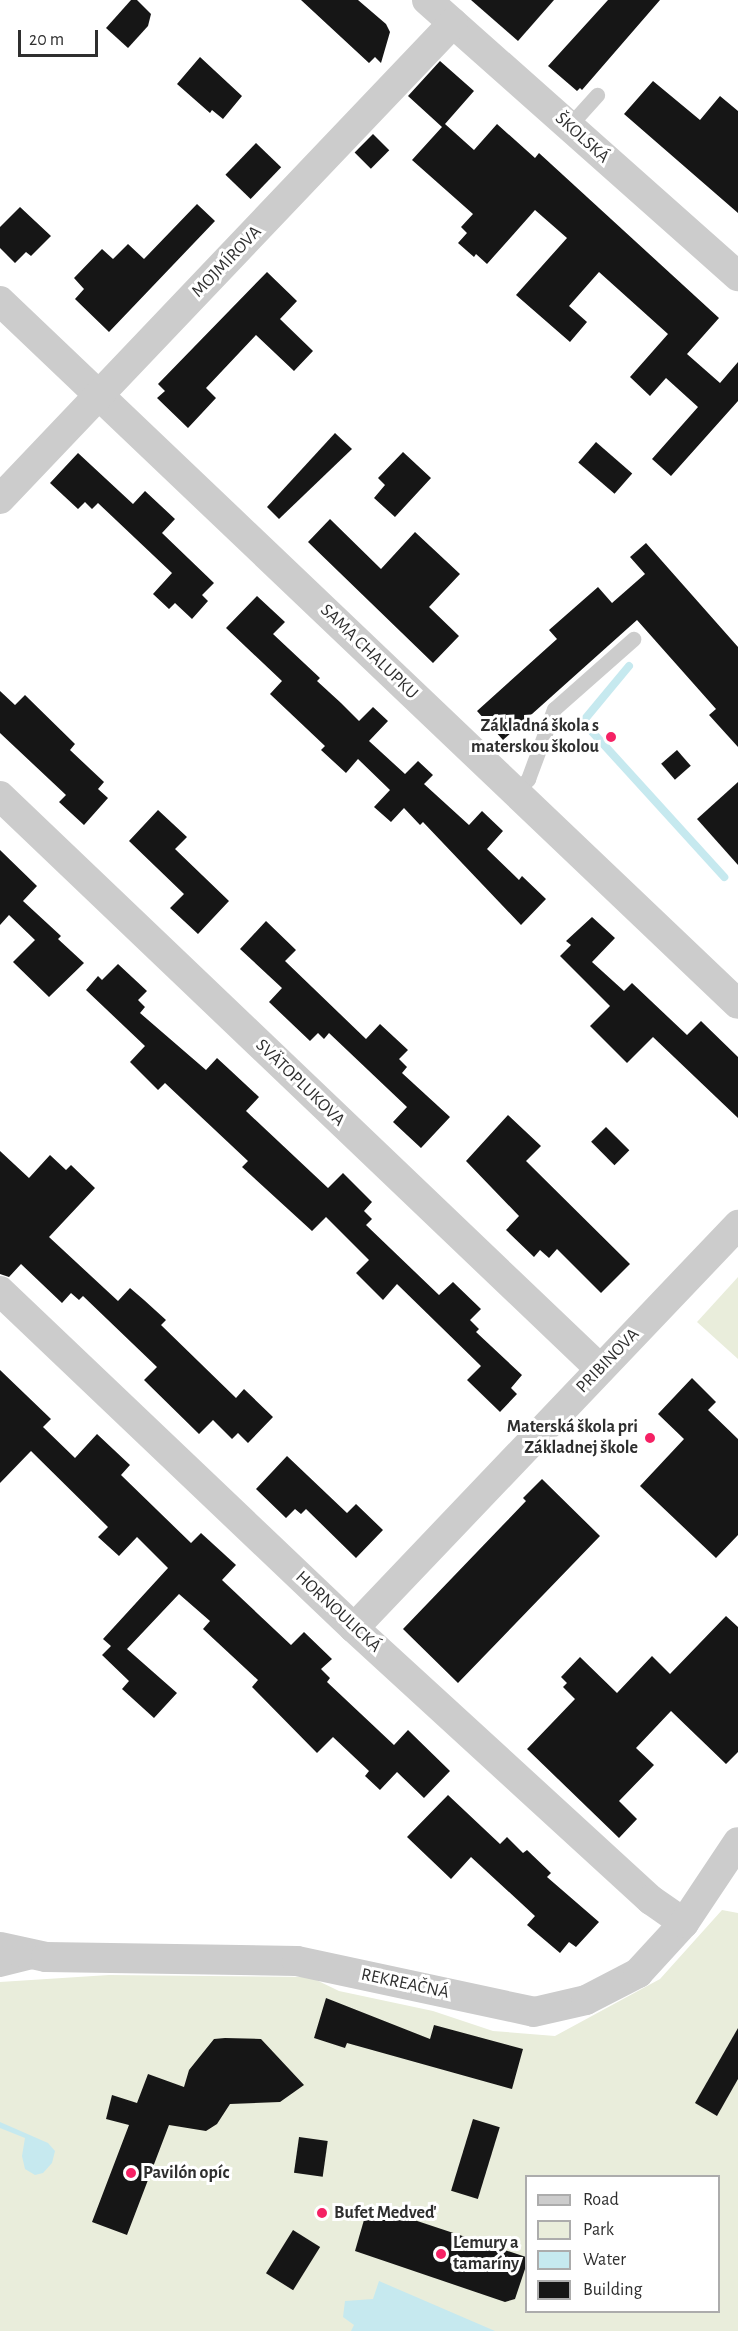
<!DOCTYPE html>
<html>
<head>
<meta charset="utf-8">
<style>
	body { margin:0 }
	#map { position:relative; width:738px; height:2331px; overflow:hidden; background:#fff; font-family:"Alegreya Sans",sans-serif }
	div>[style] { position:absolute }
	.green>* { inset:0; background:#e9eddb }
	.water>* { inset:0; background:#c6e9ef }
	.stream>* { height:8px; margin:-4px; padding:0 4px; transform-origin:4px; border-radius:4px; background:#c6e9ef }
	.building>* { inset:0; background:#161616; transform-origin:0 0 }
	.lane>* { height:15px; margin:-7.5px; padding:0 7.5px; transform-origin:7.5px; border-radius:7.5px; background:#ccc }
	.street>* { height:30px; margin:-15px; padding:0 15px; transform-origin:15px; border-radius:15px; background:#ccc }
	.dots>* { width:16px; height:16px; translate:-50% -50%; box-sizing:border-box; border:3px solid #fff; border-radius:50% }
	span { translate:-50% -50%; white-space:nowrap; text-align:center; line-height:1.15; -webkit-text-stroke:6px #fff; paint-order:stroke }
	.street-label { font-size:18px; color:#2f2f2f }
	.poi-label { font-size:18px; color:#2f2f2f; font-weight:700 }
	.right { translate:-100% -50%; text-align:right }
	.left { translate:0 -50%; text-align:left }
	.legend { position:absolute; left:525px; top:2175px; width:195px; height:138px; box-sizing:border-box; background:#fff; border:2px solid #acacac; margin:0; padding:8px 10px; list-style:none; font-size:18px; color:#2f2f2f }
	.legend li { display:flex; align-items:center; gap:12px; height:30px }
	.legend b { width:30px; border:2px solid #acacac }
	.scale { position:absolute; left:18px; top:30px; width:80px; height:27px; box-sizing:border-box; border:3px solid #2f2f2f; border-top:0; padding-left:8px; font-size:18px; line-height:21px; white-space:nowrap; color:#2f2f2f; -webkit-text-stroke:4px #fff; paint-order:stroke }
</style>
</head>
<body>
<div id="map">
	<div class="green">
		<div style="clip-path:polygon(738px 1277px,738px 1359px,697px 1322px)"></div>
		<div style="clip-path:polygon(evenodd,722px 1910px,738px 1913px,738px 2331px,0 2331px,0 1982px,109px 1975px,310px 1977px,339px 1991px,433px 2011px,493px 2031px,555px 2036px,660px 1979px,722px 1910px,526px 2176px,718px 2176px,718px 2312px,526px 2312px,526px 2176px)"></div>
	</div>
	<div class="water">
		<div style="clip-path:polygon(0 2122px,48px 2143px,55px 2151px,52px 2163px,43px 2173px,35px 2175px,25px 2169px,22px 2156px,25px 2138px,0 2128px)"></div>
		<div style="clip-path:polygon(379px 2281px,495px 2331px,351px 2331px,354px 2325px,343px 2317px,345px 2301px,373px 2299px)"></div>
	</div>
	<div class="stream">
		<div style="left:629px;top:666px;width:69px;rotate:129.7deg"></div>
		<div style="left:585px;top:719px;width:5px;rotate:90deg"></div>
		<div style="left:585px;top:724px;width:207px;rotate:47.7deg"></div>
	</div>
	<div class="building">
		<div style="clip-path:polygon(131px 0,137px 0,151px 14px,148px 26px,128px 48px,106px 28px)"></div>
		<div style="clip-path:polygon(301px 0,358px 0,386px 24px,390px 32px,381px 63px,375px 57px,369px 63px)"></div>
		<div style="clip-path:polygon(471px 0,554px 0,518px 41px)"></div>
		<div style="clip-path:polygon(608px 0,660px 0,582px 90px,580px 88px,577px 91px,548px 66px)"></div>
		<div style="clip-path:polygon(200px 57px,242px 96px,223px 119px,212px 110px,210px 113px,177px 84px)"></div>
		<div style="clip-path:polygon(440px 61px,474px 91px,445px 124px,474px 150px,497px 124px,535px 158px,539px 153px,719px 318px,687px 354px,720px 383px,738px 362px,738px 401px,671px 476px,652px 459px,698px 407px,666px 378px,650px 396px,630px 377px,668px 334px,599px 272px,569px 306px,587px 322px,570px 342px,516px 295px,567px 238px,535px 210px,487px 264px,476px 254px,474px 257px,458px 243px,467px 233px,461px 227px,473px 214px,412px 160px,442px 127px,408px 96px)"></div>
		<div style="clip-path:polygon(653px 81px,700px 120px,720px 96px,738px 111px,738px 213px,624px 114px)"></div>
		<div style="left:373px;top:134px;width:23px;height:26px;rotate:45deg"></div>
		<div style="left:256px;top:143px;width:35px;height:44px;rotate:44deg"></div>
		<div style="clip-path:polygon(197px 204px,215px 221px,109px 332px,75px 299px,84px 289px,74px 278px,102px 249px,113px 259px,128px 244px,144px 259px)"></div>
		<div style="clip-path:polygon(20px 207px,51px 236px,31px 256px,26px 252px,15px 263px,0 248px,0 227px)"></div>
		<div style="clip-path:polygon(267px 272px,297px 301px,280px 319px,313px 351px,294px 371px,256px 335px,206px 388px,216px 398px,188px 428px,157px 398px,165px 391px,158px 384px)"></div>
		<div style="clip-path:polygon(335px 433px,352px 449px,279px 519px,267px 507px)"></div>
		<div style="left:596px;top:442px;width:48px;height:27px;rotate:41deg"></div>
		<div style="clip-path:polygon(403px 452px,431px 478px,395px 517px,374px 498px,385px 485px,378px 478px)"></div>
		<div style="clip-path:polygon(78px 453px,133px 504px,145px 491px,175px 519px,162px 533px,214px 583px,202px 595px,208px 601px,192px 619px,175px 603px,169px 609px,153px 594px,172px 573px,98px 503px,92px 509px,85px 502px,78px 509px,50px 483px)"></div>
		<div style="clip-path:polygon(330px 519px,381px 569px,415px 532px,460px 574px,429px 607px,459px 636px,433px 663px,308px 542px)"></div>
		<div style="clip-path:polygon(646px 543px,738px 647px,738px 747px,709px 715px,716px 709px,637px 620px,503px 740px,477px 711px,557px 639px,549px 630px,598px 587px,612px 603px,645px 574px,630px 557px)"></div>
		<div style="clip-path:polygon(257px 596px,285px 622px,273px 634px,320px 678px,317px 681px,341px 703px,359px 721px,373px 707px,388px 721px,369px 741px,405px 774px,418px 761px,433px 775px,424px 784px,469px 825px,482px 811px,503px 831px,487px 849px,519px 880px,522px 876px,546px 899px,521px 925px,423px 822px,420px 825px,404px 808px,391px 822px,374px 807px,390px 790px,358px 759px,346px 773px,321px 750px,325px 746px,270px 694px,282px 681px,226px 628px)"></div>
		<div style="clip-path:polygon(0 691px,15px 705px,25px 695px,75px 744px,70px 750px,104px 782px,98px 789px,108px 798px,84px 825px,59px 802px,66px 795px,0 733px)"></div>
		<div style="left:677px;top:750px;width:21px;height:21px;rotate:49deg"></div>
		<div style="clip-path:polygon(738px 782px,738px 865px,697px 819px)"></div>
		<div style="clip-path:polygon(158px 810px,187px 837px,175px 849px,229px 901px,198px 934px,170px 908px,184px 894px,129px 841px)"></div>
		<div style="clip-path:polygon(0 850px,37px 886px,23px 901px,61px 936px,58px 939px,84px 963px,49px 997px,13px 962px,35px 940px,9px 915px,0 925px)"></div>
		<div style="clip-path:polygon(592px 917px,615px 938px,592px 962px,624px 991px,632px 983px,687px 1035px,701px 1021px,738px 1057px,738px 1118px,653px 1037px,627px 1063px,590px 1026px,610px 1006px,560px 956px,571px 945px,566px 941px)"></div>
		<div style="clip-path:polygon(266px 921px,296px 950px,285px 961px,366px 1039px,380px 1024px,408px 1050px,399px 1059px,407px 1067px,402px 1073px,450px 1117px,421px 1148px,393px 1122px,407px 1107px,329px 1033px,324px 1039px,318px 1033px,310px 1041px,269px 1002px,282px 988px,240px 949px)"></div>
		<div style="clip-path:polygon(118px 964px,147px 991px,138px 1000px,145px 1007px,140px 1013px,206px 1070px,217px 1058px,230px 1070px,259px 1097px,246px 1111px,328px 1188px,343px 1173px,372px 1202px,364px 1211px,372px 1219px,366px 1225px,439px 1295px,453px 1282px,481px 1309px,470px 1320px,479px 1329px,476px 1332px,522px 1375px,511px 1388px,517px 1394px,500px 1412px,467px 1380px,481px 1366px,397px 1284px,383px 1300px,356px 1273px,369px 1260px,326px 1217px,312px 1231px,242px 1167px,248px 1161px,165px 1083px,158px 1090px,130px 1062px,145px 1046px,86px 990px,98px 976px,102px 980px)"></div>
		<div style="clip-path:polygon(508px 1115px,541px 1146px,526px 1161px,630px 1264px,601px 1293px,557px 1249px,549px 1258px,540px 1250px,534px 1257px,506px 1230px,519px 1216px,466px 1161px)"></div>
		<div style="left:606px;top:1127px;width:33px;height:21px;rotate:45deg"></div>
		<div style="clip-path:polygon(0 1151px,29px 1178px,50px 1155px,66px 1170px,71px 1165px,95px 1188px,49px 1237px,118px 1301px,130px 1288px,144px 1300px,166px 1320px,161px 1325px,236px 1398px,244px 1389px,273px 1417px,248px 1443px,238px 1433px,232px 1439px,213px 1420px,199px 1434px,144px 1380px,157px 1367px,83px 1296px,79px 1300px,71px 1293px,62px 1303px,21px 1264px,9px 1277px,0 1274px)"></div>
		<div style="clip-path:polygon(0 1370px,51px 1419px,43px 1427px,75px 1458px,97px 1434px,130px 1465px,121px 1475px,191px 1543px,201px 1533px,236px 1565px,222px 1580px,291px 1645px,304px 1632px,332px 1659px,321px 1669px,330px 1678px,327px 1682px,394px 1745px,408px 1730px,450px 1771px,424px 1798px,397px 1772px,380px 1790px,365px 1776px,369px 1771px,333px 1737px,317px 1753px,252px 1687px,258px 1680px,203px 1629px,210px 1621px,179px 1594px,127px 1649px,177px 1693px,154px 1718px,122px 1689px,129px 1681px,102px 1655px,111px 1646px,103px 1639px,168px 1568px,137px 1537px,119px 1556px,98px 1537px,108px 1527px,31px 1451px,0 1483px)"></div>
		<div style="clip-path:polygon(692px 1378px,716px 1402px,708px 1410px,738px 1439px,738px 1535px,716px 1558px,640px 1486px,684px 1439px,658px 1414px)"></div>
		<div style="clip-path:polygon(287px 1456px,347px 1513px,356px 1504px,383px 1530px,356px 1558px,306px 1509px,301px 1514px,295px 1509px,286px 1518px,256px 1489px)"></div>
		<div style="clip-path:polygon(542px 1479px,600px 1536px,458px 1683px,403px 1629px,526px 1501px,523px 1498px)"></div>
		<div style="clip-path:polygon(726px 1616px,738px 1627px,738px 1752px,726px 1764px,671px 1711px,636px 1748px,654px 1765px,619px 1801px,637px 1819px,619px 1838px,527px 1749px,575px 1699px,563px 1687px,567px 1683px,561px 1677px,580px 1657px,617px 1693px,652px 1656px,670px 1674px)"></div>
		<div style="clip-path:polygon(448px 1795px,500px 1844px,507px 1837px,523px 1853px,527px 1850px,551px 1873px,547px 1877px,599px 1922px,576px 1947px,569px 1942px,560px 1953px,527px 1925px,535px 1916px,471px 1857px,451px 1879px,407px 1837px)"></div>
		<div style="clip-path:polygon(326px 1998px,430px 2039px,434px 2025px,523px 2049px,512px 2089px,347px 2043px,345px 2048px,314px 2038px)"></div>
		<div style="clip-path:polygon(738px 2028px,738px 2079px,717px 2116px,695px 2103px)"></div>
		<div style="clip-path:polygon(225px 2038px,261px 2039px,304px 2085px,280px 2102px,230px 2104px,217px 2124px,206px 2131px,169px 2125px,127px 2235px,92px 2222px,129px 2125px,106px 2119px,112px 2095px,137px 2103px,148px 2074px,184px 2087px,189px 2070px,214px 2039px)"></div>
		<div style="left:473px;top:2119px;width:28px;height:75px;rotate:17deg"></div>
		<div style="left:299px;top:2137px;width:29px;height:36px;rotate:8deg"></div>
		<div style="clip-path:polygon(378px 2208px,526px 2257px,526px 2266px,515px 2299px,505px 2302px,355px 2251px,366px 2213px)"></div>
		<div style="left:293px;top:2230px;width:32px;height:51px;rotate:32deg"></div>
	</div>
	<div class="lane">
		<div style="left:569px;top:126px;width:42px;rotate:-47.9deg"></div>
		<div style="left:516px;top:792px;width:18px;rotate:-47deg"></div>
		<div style="left:528px;top:779px;width:75px;rotate:-69.6deg"></div>
		<div style="left:554px;top:709px;width:106px;rotate:-41.5deg"></div>
		<div style="left:0;top:1969px;width:33px;rotate:-14deg"></div>
	</div>
	<div class="street">
		<div style="left:427px;top:0;width:416px;rotate:41.6deg"></div>
		<div style="left:0;top:301px;width:1019px;rotate:43.61deg"></div>
		<div style="left:0;top:499px;width:657px;rotate:-46.42deg"></div>
		<div style="left:0;top:796px;width:830px;rotate:43.68deg"></div>
		<div style="left:0;top:1291px;width:489px;rotate:43.6deg"></div>
		<div style="left:354px;top:1628px;width:403px;rotate:42.5deg"></div>
		<div style="left:651px;top:1900px;width:40px;rotate:34.9deg"></div>
		<div style="left:354px;top:1628px;width:557px;rotate:-46.38deg"></div>
		<div style="left:0;top:1947px;width:47px;rotate:12.3deg"></div>
		<div style="left:46px;top:1957px;width:251px;rotate:0.9deg"></div>
		<div style="left:297px;top:1961px;width:242px;rotate:12.1deg"></div>
		<div style="left:534px;top:2012px;width:53px;rotate:-13deg"></div>
		<div style="left:586px;top:2000px;width:59px;rotate:-27.4deg"></div>
		<div style="left:638px;top:1973px;width:68px;rotate:-47.4deg"></div>
		<div style="left:684px;top:1923px;width:97px;rotate:-56.3deg"></div>
	</div>
	<div class="dots">
		<div style="left:611px;top:737px;background:#f52164"></div>
		<div style="left:650px;top:1438px;background:#f52164"></div>
		<div style="left:131px;top:2173px;background:#f52164"></div>
		<div style="left:322px;top:2213px;background:#f52164"></div>
		<div style="left:441px;top:2254px;background:#f52164"></div>
	</div>
	<div class="street-label">
		<span style="left:582px;top:138px;rotate:42deg">ŠKOLSKÁ</span>
		<span style="left:227px;top:262px;rotate:-46deg">MOJMÍROVA</span>
		<span style="left:369px;top:652px;rotate:44deg">SAMA CHALUPKU</span>
		<span style="left:300px;top:1083px;rotate:44deg">SVÄTOPLUKOVA</span>
		<span style="left:608px;top:1361px;rotate:-46deg">PRIBINOVA</span>
		<span style="left:338px;top:1612px;rotate:43deg">HORNOULICKÁ</span>
		<span style="left:405px;top:1984px;rotate:12deg">REKREAČNÁ</span>
	</div>
	<div class="poi-label">
		<span class="right" style="left:599px;top:737px">Základná škola s<br>materskou školou</span>
		<span class="right" style="left:638px;top:1438px">Materská škola pri<br>Základnej škole</span>
		<span class="left" style="left:143px;top:2173px">Pavilón opíc</span>
		<span class="left" style="left:334px;top:2213px">Bufet Medveď</span>
		<span class="left" style="left:453px;top:2254px">Lemury a<br>tamaríny</span>
	</div>
	<ul class="legend">
	<li><b style="height:8px;background:#ccc"></b>Road</li>
	<li><b style="height:16px;background:#e9eddb"></b>Park</li>
	<li><b style="height:16px;background:#c6e9ef"></b>Water</li>
	<li><b style="height:16px;background:#161616"></b>Building</li>
	</ul>
	<div class="scale">20 m</div>
</div>
</body>
</html>
